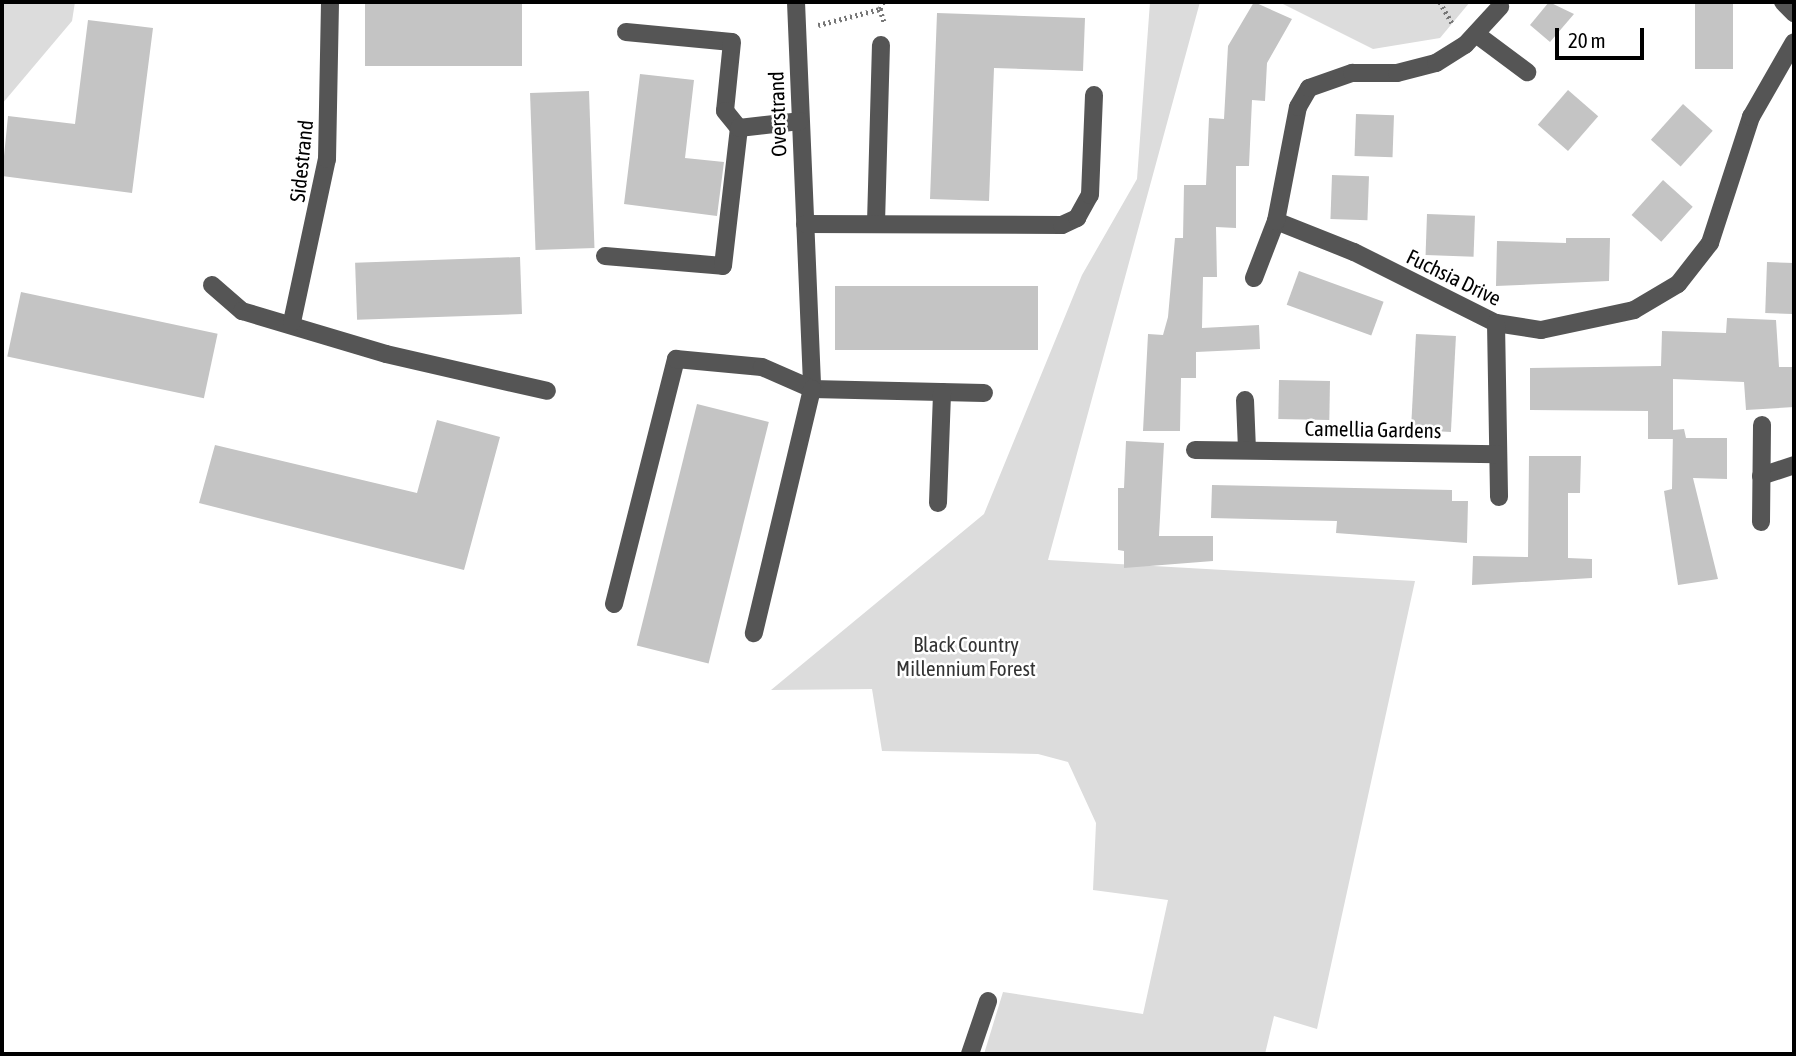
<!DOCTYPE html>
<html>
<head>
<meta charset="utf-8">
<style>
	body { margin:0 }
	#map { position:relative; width:1796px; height:1056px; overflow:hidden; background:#fff; font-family:"Asap Condensed",sans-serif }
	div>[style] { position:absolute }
	.green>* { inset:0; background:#dcdcdc }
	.building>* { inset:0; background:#c4c4c4; transform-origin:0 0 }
	.path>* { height:4.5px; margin-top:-2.25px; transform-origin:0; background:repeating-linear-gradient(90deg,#777 0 2px,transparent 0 5.5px) }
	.minor>* { height:18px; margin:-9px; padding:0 9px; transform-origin:9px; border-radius:9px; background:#555 }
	span { translate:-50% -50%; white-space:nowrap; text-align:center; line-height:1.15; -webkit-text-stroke:5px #fff; paint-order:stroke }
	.street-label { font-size:21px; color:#000 }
	.park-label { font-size:21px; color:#333 }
	.frame { position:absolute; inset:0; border:4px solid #000; pointer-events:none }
	.scale { position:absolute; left:1555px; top:28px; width:89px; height:32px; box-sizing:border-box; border:4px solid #000; border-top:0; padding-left:9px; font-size:21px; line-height:24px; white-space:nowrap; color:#000; -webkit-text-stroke:5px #fff; paint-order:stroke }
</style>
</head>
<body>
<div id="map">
	<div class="green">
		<div style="clip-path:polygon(2px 2px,75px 2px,72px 21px,2px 104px)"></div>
		<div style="clip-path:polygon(1150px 2px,1200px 2px,1048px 560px,1415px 581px,1317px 1029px,1274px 1016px,1265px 1054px,984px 1054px,1003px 992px,1143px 1014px,1168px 900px,1093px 890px,1096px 823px,1068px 762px,1038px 754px,882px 751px,872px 689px,771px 690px,984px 514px,1082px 275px,1137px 179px)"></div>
		<div style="clip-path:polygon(1279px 2px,1470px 2px,1440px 38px,1373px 49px)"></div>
	</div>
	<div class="building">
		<div style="left:365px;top:2px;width:157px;height:64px"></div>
		<div style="clip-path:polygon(1254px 2px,1292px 19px,1267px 63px,1265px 101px,1252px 100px,1249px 166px,1236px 166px,1236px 228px,1216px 227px,1217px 277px,1203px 277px,1202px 328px,1259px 325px,1260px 349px,1196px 352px,1196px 378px,1181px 378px,1180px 431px,1143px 431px,1148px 334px,1163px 335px,1168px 317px,1175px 238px,1183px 238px,1184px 185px,1206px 185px,1209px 118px,1224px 119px,1228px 46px)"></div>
		<div style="clip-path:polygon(1549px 2px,1574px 14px,1550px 42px,1530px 25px)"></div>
		<div style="left:1695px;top:2px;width:38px;height:67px"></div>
		<div style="clip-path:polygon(937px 13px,1085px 18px,1083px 71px,994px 68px,989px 201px,930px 199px)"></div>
		<div style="clip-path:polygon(88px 20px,153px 28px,132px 193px,2px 176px,8px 116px,75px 124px)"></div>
		<div style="clip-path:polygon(640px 74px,694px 80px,685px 158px,724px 162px,717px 216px,624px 204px)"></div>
		<div style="left:1568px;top:90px;width:40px;height:46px;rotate:41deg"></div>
		<div style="left:589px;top:91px;width:157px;height:59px;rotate:88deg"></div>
		<div style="left:1683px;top:104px;width:40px;height:48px;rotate:42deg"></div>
		<div style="left:1356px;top:114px;width:38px;height:42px;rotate:2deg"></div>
		<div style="left:1332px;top:175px;width:37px;height:44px;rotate:2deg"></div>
		<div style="left:1663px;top:180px;width:40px;height:47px;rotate:42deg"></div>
		<div style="left:1427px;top:214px;width:48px;height:41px;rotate:2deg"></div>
		<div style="clip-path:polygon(1566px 238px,1610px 238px,1609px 281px,1496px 286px,1497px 241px,1566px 243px)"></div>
		<div style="left:520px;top:257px;width:57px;height:165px;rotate:88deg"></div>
		<div style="left:1767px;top:262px;width:27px;height:51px;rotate:2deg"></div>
		<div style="left:1299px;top:271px;width:90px;height:36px;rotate:20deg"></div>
		<div style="left:835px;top:286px;width:203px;height:64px"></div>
		<div style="left:21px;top:292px;width:201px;height:66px;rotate:12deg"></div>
		<div style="clip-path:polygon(1727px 318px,1776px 320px,1779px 367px,1794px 367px,1794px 407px,1746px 410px,1744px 382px,1673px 379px,1673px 439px,1648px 439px,1648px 411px,1530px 410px,1530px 368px,1661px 366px,1662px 331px,1726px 333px)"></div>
		<div style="left:1416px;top:334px;width:40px;height:96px;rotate:3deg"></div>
		<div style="left:1279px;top:380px;width:51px;height:39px;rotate:1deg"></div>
		<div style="left:697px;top:404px;width:74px;height:249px;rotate:14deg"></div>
		<div style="clip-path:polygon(437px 420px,500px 437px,464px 570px,199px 503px,215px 445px,417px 493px)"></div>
		<div style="clip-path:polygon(1684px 429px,1686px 438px,1727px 438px,1727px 479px,1693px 478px,1718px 579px,1678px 585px,1664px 491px,1672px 489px,1673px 430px)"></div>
		<div style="clip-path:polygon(1126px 441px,1164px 443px,1159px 536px,1213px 536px,1213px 561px,1124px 568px,1124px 551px,1118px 550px,1118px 488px,1124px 488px)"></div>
		<div style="clip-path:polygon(1529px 456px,1581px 456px,1580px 493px,1568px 493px,1568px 558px,1592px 559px,1592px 578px,1472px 585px,1473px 556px,1528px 557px)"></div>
		<div style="clip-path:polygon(1212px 485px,1452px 490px,1452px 501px,1468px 501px,1467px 543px,1336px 533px,1337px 521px,1211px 518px)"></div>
	</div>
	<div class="path">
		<div style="left:1440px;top:2px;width:24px;rotate:60deg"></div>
		<div style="left:880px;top:9px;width:16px;rotate:72deg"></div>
		<div style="left:818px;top:25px;width:64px;rotate:-14.5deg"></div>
		<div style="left:880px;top:9px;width:8px;rotate:-67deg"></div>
	</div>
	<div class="minor">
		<div style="left:796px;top:2px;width:387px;rotate:87.6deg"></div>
		<div style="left:812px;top:389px;width:172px;rotate:1.3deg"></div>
		<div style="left:1783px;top:2px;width:16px;rotate:45deg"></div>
		<div style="left:626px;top:32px;width:106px;rotate:5.4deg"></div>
		<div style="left:732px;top:42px;width:69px;rotate:95.8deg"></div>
		<div style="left:725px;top:111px;width:22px;rotate:51deg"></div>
		<div style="left:1476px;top:34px;width:64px;rotate:36.7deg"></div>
		<div style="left:1276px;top:221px;width:84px;rotate:21.7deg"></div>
		<div style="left:1354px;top:252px;width:159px;rotate:26.6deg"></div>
		<div style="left:1496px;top:323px;width:46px;rotate:8.8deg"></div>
		<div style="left:1541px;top:330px;width:95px;rotate:-12.1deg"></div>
		<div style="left:1634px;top:310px;width:51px;rotate:-30.6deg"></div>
		<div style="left:1678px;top:284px;width:52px;rotate:-52deg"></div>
		<div style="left:1710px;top:243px;width:133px;rotate:-72deg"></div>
		<div style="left:1751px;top:117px;width:86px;rotate:-60.2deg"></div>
		<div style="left:876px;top:223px;width:178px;rotate:-88.4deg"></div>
		<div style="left:805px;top:224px;width:257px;rotate:0.2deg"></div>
		<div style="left:1062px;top:225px;width:17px;rotate:-25deg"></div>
		<div style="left:1077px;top:218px;width:26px;rotate:-61deg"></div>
		<div style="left:1090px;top:195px;width:100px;rotate:-87.7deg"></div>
		<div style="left:605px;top:256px;width:118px;rotate:4.8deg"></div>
		<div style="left:723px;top:266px;width:139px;rotate:-83.4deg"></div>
		<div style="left:739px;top:128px;width:61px;rotate:-6.5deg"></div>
		<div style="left:1254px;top:278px;width:61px;rotate:-68.9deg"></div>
		<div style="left:1276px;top:221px;width:116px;rotate:-79.1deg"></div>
		<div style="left:1298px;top:107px;width:22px;rotate:-60deg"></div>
		<div style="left:1309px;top:88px;width:46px;rotate:-19.2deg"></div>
		<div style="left:1352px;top:73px;width:45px"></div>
		<div style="left:1397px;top:73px;width:40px;rotate:-14.4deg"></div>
		<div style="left:1436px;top:63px;width:34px;rotate:-32deg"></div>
		<div style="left:1465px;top:45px;width:52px;rotate:-47.4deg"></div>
		<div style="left:212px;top:285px;width:40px;rotate:41deg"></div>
		<div style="left:242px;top:311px;width:150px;rotate:16.6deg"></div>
		<div style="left:386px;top:354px;width:165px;rotate:12.9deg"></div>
		<div style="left:292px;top:322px;width:167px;rotate:-77.9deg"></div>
		<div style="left:327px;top:159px;width:157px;rotate:-88.9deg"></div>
		<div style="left:1496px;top:323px;width:174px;rotate:89deg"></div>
		<div style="left:1245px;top:400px;width:49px;rotate:87.7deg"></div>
		<div style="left:1195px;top:450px;width:303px;rotate:0.8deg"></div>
		<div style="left:1761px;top:476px;width:35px;rotate:-18deg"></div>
		<div style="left:938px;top:503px;width:111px;rotate:-87.9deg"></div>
		<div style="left:1761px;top:522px;width:97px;rotate:-89.4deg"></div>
		<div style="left:614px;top:604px;width:253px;rotate:-75.8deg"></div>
		<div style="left:676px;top:359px;width:86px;rotate:5.3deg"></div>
		<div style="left:762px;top:367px;width:55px;rotate:23.7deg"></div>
		<div style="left:812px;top:389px;width:251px;rotate:103.4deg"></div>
		<div style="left:970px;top:1054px;width:56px;rotate:-71.2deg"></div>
	</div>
	<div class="street-label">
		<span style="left:777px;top:114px;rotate:-92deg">Overstrand</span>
		<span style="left:301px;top:161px;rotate:-84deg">Sidestrand</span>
		<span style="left:1454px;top:277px;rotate:26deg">Fuchsia Drive</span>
		<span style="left:1373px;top:429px;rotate:1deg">Camellia Gardens</span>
	</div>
	<div class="park-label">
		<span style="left:966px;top:656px">Black Country<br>Millennium Forest</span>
	</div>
	<div class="frame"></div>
	<div class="scale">20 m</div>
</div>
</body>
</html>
